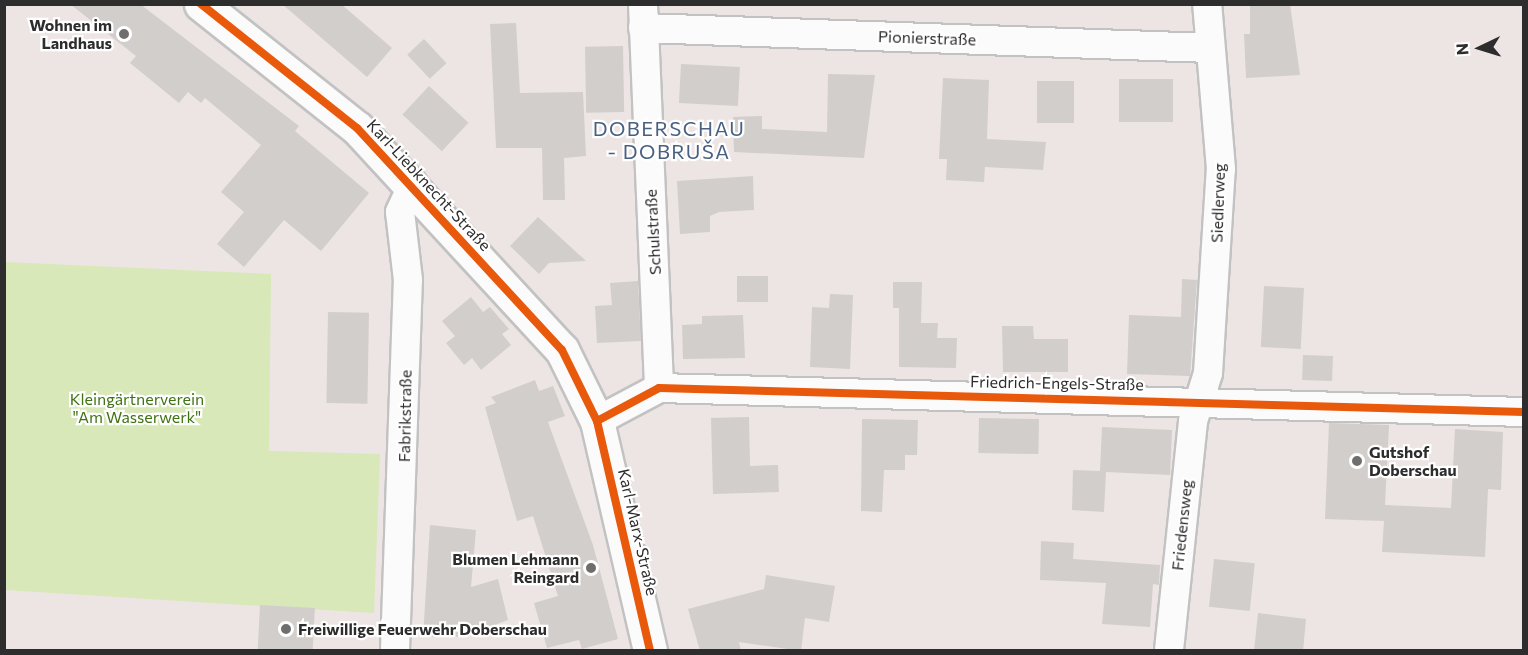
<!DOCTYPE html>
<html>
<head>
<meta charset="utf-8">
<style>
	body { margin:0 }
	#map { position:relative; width:1528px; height:655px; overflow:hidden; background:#ece5e3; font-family:Commissioner,sans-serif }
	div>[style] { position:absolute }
	.green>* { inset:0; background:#d8e8b9 }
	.building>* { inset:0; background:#d2cecc; transform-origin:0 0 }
	.roads { filter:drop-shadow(2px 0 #c3c2c2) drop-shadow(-2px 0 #c3c2c2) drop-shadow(0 2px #c3c2c2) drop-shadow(0 -2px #c3c2c2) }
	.street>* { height:28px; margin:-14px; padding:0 14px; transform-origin:14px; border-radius:14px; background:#fcfbfb }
	.secondary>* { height:33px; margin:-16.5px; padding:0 16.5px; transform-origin:16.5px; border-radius:16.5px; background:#fcfbfb }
	.cycleway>* { height:8px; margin:-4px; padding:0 4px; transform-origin:4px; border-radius:4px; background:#e8590c }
	.dots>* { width:16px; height:16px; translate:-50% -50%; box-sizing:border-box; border:3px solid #fff; border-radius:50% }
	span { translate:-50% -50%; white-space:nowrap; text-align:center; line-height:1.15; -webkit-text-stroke:4.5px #fff; paint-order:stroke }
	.poi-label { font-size:16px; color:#2d2d2d; font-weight:700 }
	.right { translate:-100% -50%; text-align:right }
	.left { translate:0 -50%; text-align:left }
	.street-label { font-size:16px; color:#2d2d2d }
	.park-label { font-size:16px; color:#3f7314 }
	.quarter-label { font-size:20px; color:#486183; letter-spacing:1.5px }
	.frame { position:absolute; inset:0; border:6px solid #2d2d2d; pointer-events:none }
	.north { position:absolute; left:1450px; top:18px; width:60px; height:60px; -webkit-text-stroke:4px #fff; paint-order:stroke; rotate:266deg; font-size:16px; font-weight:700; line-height:24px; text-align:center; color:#2d2d2d }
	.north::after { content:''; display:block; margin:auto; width:21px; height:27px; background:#2d2d2d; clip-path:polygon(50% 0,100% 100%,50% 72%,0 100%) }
</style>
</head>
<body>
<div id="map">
	<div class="green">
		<div style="clip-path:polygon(4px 262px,271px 274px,269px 451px,380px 454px,374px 613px,5px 590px)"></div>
	</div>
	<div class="building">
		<div style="clip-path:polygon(70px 4px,140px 4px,299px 126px,295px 131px,369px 193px,321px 251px,284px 220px,244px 267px,217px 244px,244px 212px,221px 192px,261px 145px,205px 98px,201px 103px,188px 92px,179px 103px,130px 63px,136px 56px)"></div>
		<div style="clip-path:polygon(282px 4px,341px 4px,392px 48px,367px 77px)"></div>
		<div style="clip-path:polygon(1250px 4px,1290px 4px,1300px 75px,1246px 78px,1244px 34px,1250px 34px)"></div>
		<div style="clip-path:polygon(516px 23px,520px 93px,583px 92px,586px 156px,564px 158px,565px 200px,543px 200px,542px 148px,496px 148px,490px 24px)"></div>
		<div style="left:424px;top:39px;width:33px;height:23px;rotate:47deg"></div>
		<div style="left:623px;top:46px;width:66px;height:38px;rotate:89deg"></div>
		<div style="left:681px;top:64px;width:59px;height:39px;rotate:3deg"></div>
		<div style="clip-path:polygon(828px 74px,875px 75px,864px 158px,734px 152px,733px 117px,762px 116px,762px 129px,827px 132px)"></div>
		<div style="clip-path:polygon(943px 78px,989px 80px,987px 139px,1046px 142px,1043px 170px,985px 167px,984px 182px,946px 180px,947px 159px,939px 159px)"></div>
		<div style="left:1119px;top:79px;width:54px;height:43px"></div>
		<div style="left:1037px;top:81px;width:37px;height:42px"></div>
		<div style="left:429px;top:86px;width:54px;height:39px;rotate:43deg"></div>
		<div style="clip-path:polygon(753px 176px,754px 210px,719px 212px,710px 216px,710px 232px,680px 234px,677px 181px)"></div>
		<div style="clip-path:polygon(538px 217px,586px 261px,549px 263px,539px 274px,510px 246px)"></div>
		<div style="left:737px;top:276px;width:31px;height:26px"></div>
		<div style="clip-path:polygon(1182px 279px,1197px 280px,1190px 376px,1127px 374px,1129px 315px,1181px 317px)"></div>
		<div style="clip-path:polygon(638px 281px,641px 341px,597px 343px,595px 306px,612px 305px,610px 283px)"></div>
		<div style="clip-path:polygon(893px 282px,922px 282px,921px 323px,938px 323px,937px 338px,957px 338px,956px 368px,899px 367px,899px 308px,893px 308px)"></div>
		<div style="left:1264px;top:286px;width:40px;height:61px;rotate:3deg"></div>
		<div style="clip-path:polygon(830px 294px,853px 295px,850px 369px,810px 367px,812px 307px,829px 308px)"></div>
		<div style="clip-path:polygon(471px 297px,483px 312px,490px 307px,509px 329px,502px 334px,511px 345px,481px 370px,472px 358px,464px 365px,446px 343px,455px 336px,442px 321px)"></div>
		<div style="left:328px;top:312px;width:41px;height:91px;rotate:1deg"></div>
		<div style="clip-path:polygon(743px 315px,745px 358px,683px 359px,682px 325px,702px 324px,702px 316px)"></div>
		<div style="clip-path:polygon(1002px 326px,1033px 326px,1034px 339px,1068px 339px,1068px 372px,1003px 372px)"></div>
		<div style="left:1303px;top:355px;width:30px;height:25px;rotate:2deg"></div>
		<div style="clip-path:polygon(535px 380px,539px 391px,553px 386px,565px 416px,548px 422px,593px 545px,618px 639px,582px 649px,579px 640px,547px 648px,534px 603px,558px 596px,533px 516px,517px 521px,485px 407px,496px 403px,491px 397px)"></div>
		<div style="clip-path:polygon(749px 417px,750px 466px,778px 465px,779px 492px,713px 494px,711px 418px)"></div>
		<div style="left:979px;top:418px;width:60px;height:35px;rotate:1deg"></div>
		<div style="clip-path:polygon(862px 419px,918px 420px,917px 455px,905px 455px,905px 470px,884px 470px,882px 512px,861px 511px)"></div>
		<div style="clip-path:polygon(1329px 423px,1389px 425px,1385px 505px,1451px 508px,1455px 429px,1503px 432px,1501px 490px,1488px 489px,1485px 557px,1382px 552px,1384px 521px,1325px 519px)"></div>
		<div style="clip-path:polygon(1102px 427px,1172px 430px,1170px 475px,1106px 472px,1104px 512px,1072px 510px,1073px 470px,1100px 471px)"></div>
		<div style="clip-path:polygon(430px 525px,476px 530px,471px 587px,498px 579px,508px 620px,462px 637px,423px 637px)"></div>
		<div style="clip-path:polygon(1041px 541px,1074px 543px,1073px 559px,1160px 565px,1159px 585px,1153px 584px,1150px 627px,1102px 624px,1106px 583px,1040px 580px)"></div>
		<div style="left:1214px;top:559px;width:41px;height:48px;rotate:6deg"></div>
		<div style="clip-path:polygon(766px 575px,835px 586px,829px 622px,805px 618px,801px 651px,739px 642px,741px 651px,700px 651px,688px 609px,764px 589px)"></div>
		<div style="left:260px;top:605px;width:55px;height:46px;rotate:3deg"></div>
		<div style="clip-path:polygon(1258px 613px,1306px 619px,1303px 651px,1254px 651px)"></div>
	</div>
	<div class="roads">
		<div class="street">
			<div style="left:643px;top:4px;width:384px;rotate:87.6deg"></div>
			<div style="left:643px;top:28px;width:567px;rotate:2.02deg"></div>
			<div style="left:597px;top:421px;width:70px;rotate:-28deg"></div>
			<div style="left:659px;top:388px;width:865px;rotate:1.59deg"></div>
			<div style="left:395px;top:650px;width:370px;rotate:-88deg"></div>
			<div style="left:408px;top:280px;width:68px;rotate:-96.7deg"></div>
			<div style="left:400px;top:212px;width:31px;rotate:-65deg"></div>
			<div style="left:1169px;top:650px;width:230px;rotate:-84deg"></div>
			<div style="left:1193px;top:421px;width:50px;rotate:-72.6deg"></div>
			<div style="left:1208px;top:373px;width:204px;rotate:-86.4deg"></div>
			<div style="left:1221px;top:169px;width:166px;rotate:-94.8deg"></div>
		</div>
		<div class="secondary">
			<div style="left:201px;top:4px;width:199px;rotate:38.5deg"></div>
			<div style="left:357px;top:128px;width:302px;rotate:47.3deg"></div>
			<div style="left:562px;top:350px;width:79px;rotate:63.8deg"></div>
			<div style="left:597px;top:421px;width:235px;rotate:77deg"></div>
		</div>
	</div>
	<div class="cycleway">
		<div style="left:201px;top:4px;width:199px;rotate:38.5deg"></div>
		<div style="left:357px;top:128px;width:302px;rotate:47.3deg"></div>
		<div style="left:562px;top:350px;width:79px;rotate:63.8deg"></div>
		<div style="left:597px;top:421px;width:235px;rotate:77deg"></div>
		<div style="left:597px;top:421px;width:70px;rotate:-28deg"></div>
		<div style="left:659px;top:388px;width:865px;rotate:1.59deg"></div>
	</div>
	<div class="dots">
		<div style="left:124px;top:34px;background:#706d6d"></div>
		<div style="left:1357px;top:461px;background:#706d6d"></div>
		<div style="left:591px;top:568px;background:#706d6d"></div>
		<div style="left:286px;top:629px;background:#706d6d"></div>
	</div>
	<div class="poi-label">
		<span class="right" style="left:112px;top:34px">Wohnen im<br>Landhaus</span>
		<span class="left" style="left:1369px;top:461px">Gutshof<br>Doberschau</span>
		<span class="right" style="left:579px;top:568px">Blumen Lehmann<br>Reingard</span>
		<span class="left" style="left:298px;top:629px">Freiwillige Feuerwehr Doberschau</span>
	</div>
	<div class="street-label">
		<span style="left:927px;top:38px;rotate:2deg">Pionierstraße</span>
		<span style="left:429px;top:185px;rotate:47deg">Karl-Liebknecht-Straße</span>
		<span style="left:1218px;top:203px;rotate:-88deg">Siedlerweg</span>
		<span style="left:653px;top:232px;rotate:-93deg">Schulstraße</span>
		<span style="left:1057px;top:383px;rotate:1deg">Friedrich-Engels-Straße</span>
		<span style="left:405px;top:416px;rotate:-89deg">Fabrikstraße</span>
		<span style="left:1182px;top:525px;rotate:-84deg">Friedensweg</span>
		<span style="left:638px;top:532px;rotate:77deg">Karl-Marx-Straße</span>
	</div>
	<div class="park-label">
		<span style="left:137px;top:408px">Kleingärtnerverein<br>"Am Wasserwerk"</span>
	</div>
	<div class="quarter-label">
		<span style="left:669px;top:140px">DOBERSCHAU<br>- DOBRUŠA</span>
	</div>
	<div class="frame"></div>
	<div class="north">N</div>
</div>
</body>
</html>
